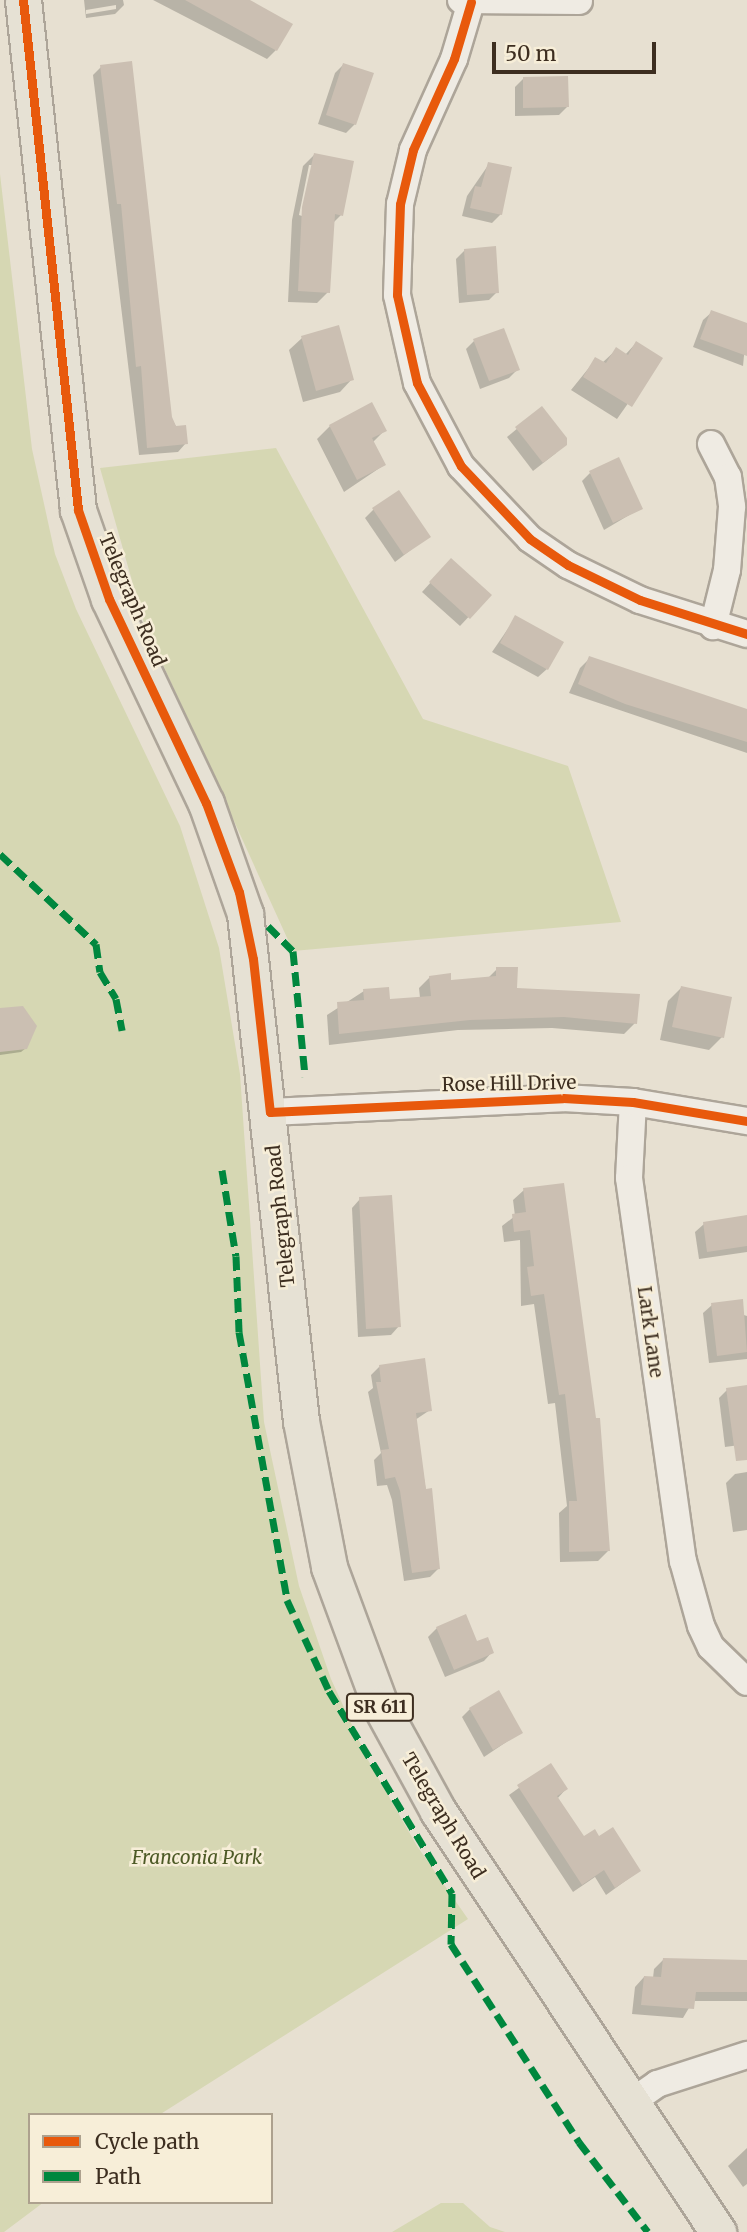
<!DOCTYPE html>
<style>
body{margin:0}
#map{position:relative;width:747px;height:2232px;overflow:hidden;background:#e7e0d1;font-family:Merriweather,serif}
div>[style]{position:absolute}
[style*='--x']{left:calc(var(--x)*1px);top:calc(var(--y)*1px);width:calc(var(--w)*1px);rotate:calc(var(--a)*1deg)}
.green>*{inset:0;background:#d6d7b3}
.shadow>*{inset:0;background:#0003}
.building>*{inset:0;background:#cbbfb2}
.roads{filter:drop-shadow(2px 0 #ada599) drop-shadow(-2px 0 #ada599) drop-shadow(0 2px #ada599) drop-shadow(0 -2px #ada599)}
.minor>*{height:26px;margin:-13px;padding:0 13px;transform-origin:13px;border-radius:13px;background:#efebe3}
.major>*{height:35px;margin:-17.5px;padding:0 17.5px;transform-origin:17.5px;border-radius:17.5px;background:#e6e1d4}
.quiet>*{height:7px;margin-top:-3.5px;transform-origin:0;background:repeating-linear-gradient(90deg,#00873e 0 14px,transparent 0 21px)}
.cycleway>*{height:9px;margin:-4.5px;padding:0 4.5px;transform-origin:4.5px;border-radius:4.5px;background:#e8590c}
span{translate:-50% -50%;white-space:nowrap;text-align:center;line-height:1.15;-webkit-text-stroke:5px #f7eed8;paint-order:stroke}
.shield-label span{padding:2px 5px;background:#f7eed8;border:2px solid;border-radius:5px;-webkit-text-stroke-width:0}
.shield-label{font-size:18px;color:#3d2e20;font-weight:700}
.street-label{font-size:19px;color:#3d2e20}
.park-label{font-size:19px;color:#4d5a26;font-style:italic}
.legend{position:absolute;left:28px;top:2113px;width:245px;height:91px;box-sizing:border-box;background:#f7eed8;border:2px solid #ada18e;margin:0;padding:9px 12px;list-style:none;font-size:21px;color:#3d2e20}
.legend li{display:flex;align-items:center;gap:14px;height:35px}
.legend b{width:35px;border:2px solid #ada18e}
.scale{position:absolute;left:492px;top:42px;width:164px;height:32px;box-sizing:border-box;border:4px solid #3d2e20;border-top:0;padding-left:9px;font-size:21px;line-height:24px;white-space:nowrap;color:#3d2e20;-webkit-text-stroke:5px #f7eed8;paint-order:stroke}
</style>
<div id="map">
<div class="green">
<div style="clip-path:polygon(0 174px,32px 449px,55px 554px,76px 609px,180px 826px,219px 948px,240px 1074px,264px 1422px,299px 1586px,331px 1679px,368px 1760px,417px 1846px,468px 1919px,159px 2115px,30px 2115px,30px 2202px,44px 2202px,4px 2232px,0 2232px)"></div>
<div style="clip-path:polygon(276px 448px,423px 719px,568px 766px,621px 922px,293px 951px,144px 623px,100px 468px)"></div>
<div style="clip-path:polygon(441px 2203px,463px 2203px,490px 2227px,505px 2232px,392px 2232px)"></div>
</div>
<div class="shadow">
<div style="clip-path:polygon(evenodd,84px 0,123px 0,124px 5px,115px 14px,86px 18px,84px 0,116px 5px,116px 9px,86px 14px,86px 10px,116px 5px)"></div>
<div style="clip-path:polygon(153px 0,241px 0,276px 50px,267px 59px)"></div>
<div style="clip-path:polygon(343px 65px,355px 124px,346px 133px,318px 124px,335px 73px)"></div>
<div style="clip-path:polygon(101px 67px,171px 418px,186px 443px,178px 452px,139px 455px,93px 75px)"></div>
<div style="clip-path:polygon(523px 79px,567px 107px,559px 115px,515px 116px,515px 87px)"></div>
<div style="clip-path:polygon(evenodd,314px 155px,341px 215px,333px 223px,328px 292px,317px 303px,288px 302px,292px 220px,303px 166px,314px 155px,309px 165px,313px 165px,302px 216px,299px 215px,309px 165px)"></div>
<div style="clip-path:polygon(489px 164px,501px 214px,492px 223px,462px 216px,467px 196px)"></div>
<div style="clip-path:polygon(465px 250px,497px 292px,489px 300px,459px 303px,456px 259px)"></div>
<div style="clip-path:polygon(712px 312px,747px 325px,743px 366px,693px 347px,703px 320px)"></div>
<div style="clip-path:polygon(302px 338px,352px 379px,340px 392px,303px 402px,289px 350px)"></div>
<div style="clip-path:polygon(474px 341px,518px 369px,509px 378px,480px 389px,466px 349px)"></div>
<div style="clip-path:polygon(636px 343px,660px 358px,617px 419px,571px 390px,596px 359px,602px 363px,616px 350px,625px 355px)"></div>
<div style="clip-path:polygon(542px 408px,556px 453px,533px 471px,507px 437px)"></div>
<div style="clip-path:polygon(330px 426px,385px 430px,373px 442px,384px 465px,344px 492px,317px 439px)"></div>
<div style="clip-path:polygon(590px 473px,641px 508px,604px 530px,582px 481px)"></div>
<div style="clip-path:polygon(374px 509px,429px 536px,395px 562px,365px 518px)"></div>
<div style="clip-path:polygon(443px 569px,489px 595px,460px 626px,422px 592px)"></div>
<div style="clip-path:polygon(516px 617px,547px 669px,538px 677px,492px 652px)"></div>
<div style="clip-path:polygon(590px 658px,666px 687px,747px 710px,747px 753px,569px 693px,580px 668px)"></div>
<div style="clip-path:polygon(497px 969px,516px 989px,635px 1023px,624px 1034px,552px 1028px,458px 1030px,329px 1045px,327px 1015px,364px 991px,389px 1001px,420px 998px,419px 988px,430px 977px,449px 982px,488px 978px)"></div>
<div style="clip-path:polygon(681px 988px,722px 1037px,709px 1050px,660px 1040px,668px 1001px)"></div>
<div style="clip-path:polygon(0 1010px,26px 1048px,21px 1052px,0 1055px)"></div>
<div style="clip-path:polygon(524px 1190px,608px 1551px,598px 1561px,560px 1562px,559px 1513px,567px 1506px,555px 1403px,548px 1404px,534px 1304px,521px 1306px,520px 1240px,504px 1242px,502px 1226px,515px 1216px,513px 1200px)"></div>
<div style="clip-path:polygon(360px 1199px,399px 1326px,391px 1335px,358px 1337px,352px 1208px)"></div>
<div style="clip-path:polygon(747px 1217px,747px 1252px,699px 1259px,695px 1232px,704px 1224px)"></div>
<div style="clip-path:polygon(712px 1305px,747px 1316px,747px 1359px,709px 1363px,703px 1313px)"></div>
<div style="clip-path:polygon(380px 1366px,430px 1410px,415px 1420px,438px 1569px,430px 1577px,404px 1581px,392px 1500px,387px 1485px,377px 1486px,374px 1460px,381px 1453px,368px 1392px,373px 1388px,371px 1375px)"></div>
<div style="clip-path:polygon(747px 1387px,747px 1444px,725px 1447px,719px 1398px,727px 1390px)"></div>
<div style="clip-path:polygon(747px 1472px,747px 1530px,733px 1532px,726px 1483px,735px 1474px)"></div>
<div style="clip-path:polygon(437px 1628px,477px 1643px,492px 1652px,484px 1661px,445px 1677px,428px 1637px)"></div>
<div style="clip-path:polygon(470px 1709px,521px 1732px,484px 1757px,462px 1717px)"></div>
<div style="clip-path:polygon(551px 1765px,566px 1789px,557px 1799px,584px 1838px,599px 1838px,639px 1871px,606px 1895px,595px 1877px,573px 1892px,509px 1795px)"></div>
<div style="clip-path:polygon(664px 1959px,747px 1963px,747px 2001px,693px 2001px,683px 2018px,632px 2014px,635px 1987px,644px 1977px,653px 1978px,654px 1969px)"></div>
<div style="clip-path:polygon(747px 2148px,747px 2184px,743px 2187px,728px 2166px)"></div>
</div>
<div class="building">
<div style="clip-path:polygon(185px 0,250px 0,293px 24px,277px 51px)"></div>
<div style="clip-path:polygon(132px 61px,172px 417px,176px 426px,186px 425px,188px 444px,147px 448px,141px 366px,136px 367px,121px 204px,117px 204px,100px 65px)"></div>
<div style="clip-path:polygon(343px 63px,374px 73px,356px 125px,326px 115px)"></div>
<div style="clip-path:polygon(568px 76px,569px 107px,523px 108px,523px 77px)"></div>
<div style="clip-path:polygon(314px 153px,354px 161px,343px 216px,335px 214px,330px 293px,298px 291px,302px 207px)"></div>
<div style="clip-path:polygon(488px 162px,512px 167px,502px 215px,470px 208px,475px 186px,481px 187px)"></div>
<div style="clip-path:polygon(496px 246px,499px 293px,467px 295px,464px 249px)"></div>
<div style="clip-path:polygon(711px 310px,747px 323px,747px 356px,700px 339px)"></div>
<div style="clip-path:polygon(339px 325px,354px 380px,316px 391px,301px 336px)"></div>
<div style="clip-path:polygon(504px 328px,520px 370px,489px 381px,473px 339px)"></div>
<div style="clip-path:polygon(636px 341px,663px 358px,632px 407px,583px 377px,595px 357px,606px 363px,616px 347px,628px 355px)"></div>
<div style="clip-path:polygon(372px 402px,387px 431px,372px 438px,386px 465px,357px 480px,329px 425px)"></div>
<div style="clip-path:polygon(542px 406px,567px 438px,567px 445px,543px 463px,515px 427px)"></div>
<div style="clip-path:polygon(619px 457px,643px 509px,613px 523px,589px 471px)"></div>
<div style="clip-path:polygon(399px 490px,431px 537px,404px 555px,372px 508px)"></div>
<div style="clip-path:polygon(451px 558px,492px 595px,470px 619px,429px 582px)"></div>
<div style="clip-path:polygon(515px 615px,564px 642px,548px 670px,500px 643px)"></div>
<div style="clip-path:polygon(589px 656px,747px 709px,747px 742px,625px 704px,578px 684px)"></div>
<div style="clip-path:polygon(496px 967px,518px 967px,517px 988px,640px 994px,637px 1024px,564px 1017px,470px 1020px,339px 1034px,337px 1002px,364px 1000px,363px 989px,389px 987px,390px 999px,431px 996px,429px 976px,451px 973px,451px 980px,496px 976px)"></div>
<div style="clip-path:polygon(681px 986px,732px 997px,724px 1038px,672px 1027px)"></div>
<div style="clip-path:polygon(23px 1006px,37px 1026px,27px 1049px,0 1052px,0 1008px)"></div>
<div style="clip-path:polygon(564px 1183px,596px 1418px,600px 1418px,610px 1551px,569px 1552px,569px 1501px,577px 1501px,565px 1394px,559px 1395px,544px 1294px,531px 1296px,527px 1267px,534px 1266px,530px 1230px,514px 1232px,512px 1214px,526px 1212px,523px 1188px)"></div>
<div style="clip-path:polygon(392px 1195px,401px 1327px,366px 1329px,359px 1197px)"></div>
<div style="clip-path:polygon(747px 1215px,747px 1246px,707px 1252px,703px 1222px)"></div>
<div style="clip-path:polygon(743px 1299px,747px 1352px,717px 1356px,711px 1303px)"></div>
<div style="clip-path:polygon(425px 1358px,432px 1411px,416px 1413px,426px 1489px,432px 1488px,440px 1569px,412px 1573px,400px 1491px,395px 1477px,385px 1479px,381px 1450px,389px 1449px,376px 1382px,381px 1382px,379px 1365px)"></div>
<div style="clip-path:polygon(747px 1385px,747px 1460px,736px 1461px,726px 1388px)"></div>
<div style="clip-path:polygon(466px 1614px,477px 1641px,488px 1637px,494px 1653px,454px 1670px,436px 1627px)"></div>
<div style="clip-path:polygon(499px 1690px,523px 1733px,493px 1750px,469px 1708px)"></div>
<div style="clip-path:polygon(551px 1763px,568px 1789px,557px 1796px,584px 1836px,595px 1829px,599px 1836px,613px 1827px,641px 1871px,615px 1888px,604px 1870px,582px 1885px,517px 1785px)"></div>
<div style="clip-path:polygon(663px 1958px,747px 1960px,747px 1992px,696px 1992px,694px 2009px,641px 2005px,644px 1976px,661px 1977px)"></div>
</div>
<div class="roads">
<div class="minor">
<div style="--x:461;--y:0;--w:118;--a:0.5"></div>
<div style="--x:471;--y:2;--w:59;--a:106.6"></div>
<div style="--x:454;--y:59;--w:100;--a:114.3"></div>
<div style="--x:413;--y:150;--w:56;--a:103.5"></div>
<div style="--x:400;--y:204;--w:91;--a:91.9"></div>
<div style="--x:397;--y:295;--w:90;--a:77.2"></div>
<div style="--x:417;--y:383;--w:94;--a:62.1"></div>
<div style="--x:461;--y:466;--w:100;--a:46.6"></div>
<div style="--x:530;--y:539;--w:46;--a:34.4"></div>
<div style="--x:568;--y:565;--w:80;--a:25.9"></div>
<div style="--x:640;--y:600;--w:112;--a:17.6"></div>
<div style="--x:711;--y:444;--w:37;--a:63"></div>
<div style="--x:728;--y:477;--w:30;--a:82"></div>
<div style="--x:732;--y:507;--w:63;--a:94.5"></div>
<div style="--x:727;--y:570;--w:58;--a:104"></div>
<div style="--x:633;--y:1102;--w:76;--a:93"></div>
<div style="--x:629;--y:1178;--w:387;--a:82"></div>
<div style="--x:683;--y:1561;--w:67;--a:74.5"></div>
<div style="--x:701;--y:1626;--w:23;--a:65"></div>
<div style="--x:711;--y:1647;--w:50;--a:44.2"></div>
<div style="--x:270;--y:1112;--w:293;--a:-2.7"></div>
<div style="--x:563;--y:1098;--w:70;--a:3.3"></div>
<div style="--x:633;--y:1102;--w:116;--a:9.5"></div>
<div style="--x:630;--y:2103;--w:33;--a:-35"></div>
<div style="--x:657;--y:2084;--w:95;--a:-17.9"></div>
</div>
<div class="major">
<div style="--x:23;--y:0;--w:513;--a:83.84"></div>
<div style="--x:78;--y:510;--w:94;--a:70.8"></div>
<div style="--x:109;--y:599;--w:226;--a:64.6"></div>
<div style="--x:206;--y:803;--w:118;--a:70.6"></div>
<div style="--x:245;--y:914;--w:510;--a:83.7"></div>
<div style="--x:301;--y:1421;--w:149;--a:79.1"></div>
<div style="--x:329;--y:1567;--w:147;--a:69.7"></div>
<div style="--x:380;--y:1705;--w:121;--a:61.3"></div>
<div style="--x:438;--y:1811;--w:506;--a:56.37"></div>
</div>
</div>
<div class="quiet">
<div style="--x:0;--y:854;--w:132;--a:43.2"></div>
<div style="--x:96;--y:944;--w:28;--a:82"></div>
<div style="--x:100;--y:972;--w:31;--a:59"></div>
<div style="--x:116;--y:999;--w:32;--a:79"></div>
<div style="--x:268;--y:926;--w:35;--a:45"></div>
<div style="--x:293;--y:951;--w:126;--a:84.5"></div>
<div style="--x:222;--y:1170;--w:87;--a:80.8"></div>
<div style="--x:236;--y:1256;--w:76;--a:87.7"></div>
<div style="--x:239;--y:1332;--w:272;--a:79.8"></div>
<div style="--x:287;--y:1600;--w:100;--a:65.2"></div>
<div style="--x:329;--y:1691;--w:237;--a:58.7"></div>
<div style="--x:452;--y:1893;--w:51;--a:91.1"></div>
<div style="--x:451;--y:1944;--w:236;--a:57.1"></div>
<div style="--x:579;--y:2142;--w:113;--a:52.5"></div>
</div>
<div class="cycleway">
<div style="--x:23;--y:0;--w:513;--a:83.84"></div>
<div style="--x:78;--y:510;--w:94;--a:70.8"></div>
<div style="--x:109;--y:599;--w:226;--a:64.6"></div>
<div style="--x:206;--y:803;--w:95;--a:69.7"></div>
<div style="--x:239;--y:892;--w:68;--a:78.2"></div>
<div style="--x:253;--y:959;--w:154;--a:83.7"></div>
<div style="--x:270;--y:1112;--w:293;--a:-2.7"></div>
<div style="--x:563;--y:1098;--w:70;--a:3.3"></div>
<div style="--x:633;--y:1102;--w:116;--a:9.5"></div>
<div style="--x:471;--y:2;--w:59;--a:106.6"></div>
<div style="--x:454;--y:59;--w:100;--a:114.3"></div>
<div style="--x:413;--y:150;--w:56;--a:103.5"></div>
<div style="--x:400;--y:204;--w:91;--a:91.9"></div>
<div style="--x:397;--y:295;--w:90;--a:77.2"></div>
<div style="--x:417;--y:383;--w:94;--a:62.1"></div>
<div style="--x:461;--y:466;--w:100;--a:46.6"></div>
<div style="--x:530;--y:539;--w:46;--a:34.4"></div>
<div style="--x:568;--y:565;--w:80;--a:25.9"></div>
<div style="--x:640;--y:600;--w:112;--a:17.6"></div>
</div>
<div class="shield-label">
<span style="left:380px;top:1707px">SR 611</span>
</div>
<div class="street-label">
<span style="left:132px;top:600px;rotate:67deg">Telegraph Road</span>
<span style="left:509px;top:1084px;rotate:-1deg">Rose Hill Drive</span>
<span style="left:281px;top:1216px;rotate:-96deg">Telegraph Road</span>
<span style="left:650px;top:1332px;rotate:82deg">Lark Lane</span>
<span style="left:443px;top:1816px;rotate:59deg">Telegraph Road</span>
</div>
<div class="park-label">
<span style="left:197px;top:1858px">Franconia Park</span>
</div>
<ul class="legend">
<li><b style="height:9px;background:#e8590c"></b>Cycle path</li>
<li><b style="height:9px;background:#00873e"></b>Path</li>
</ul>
<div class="scale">50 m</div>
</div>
